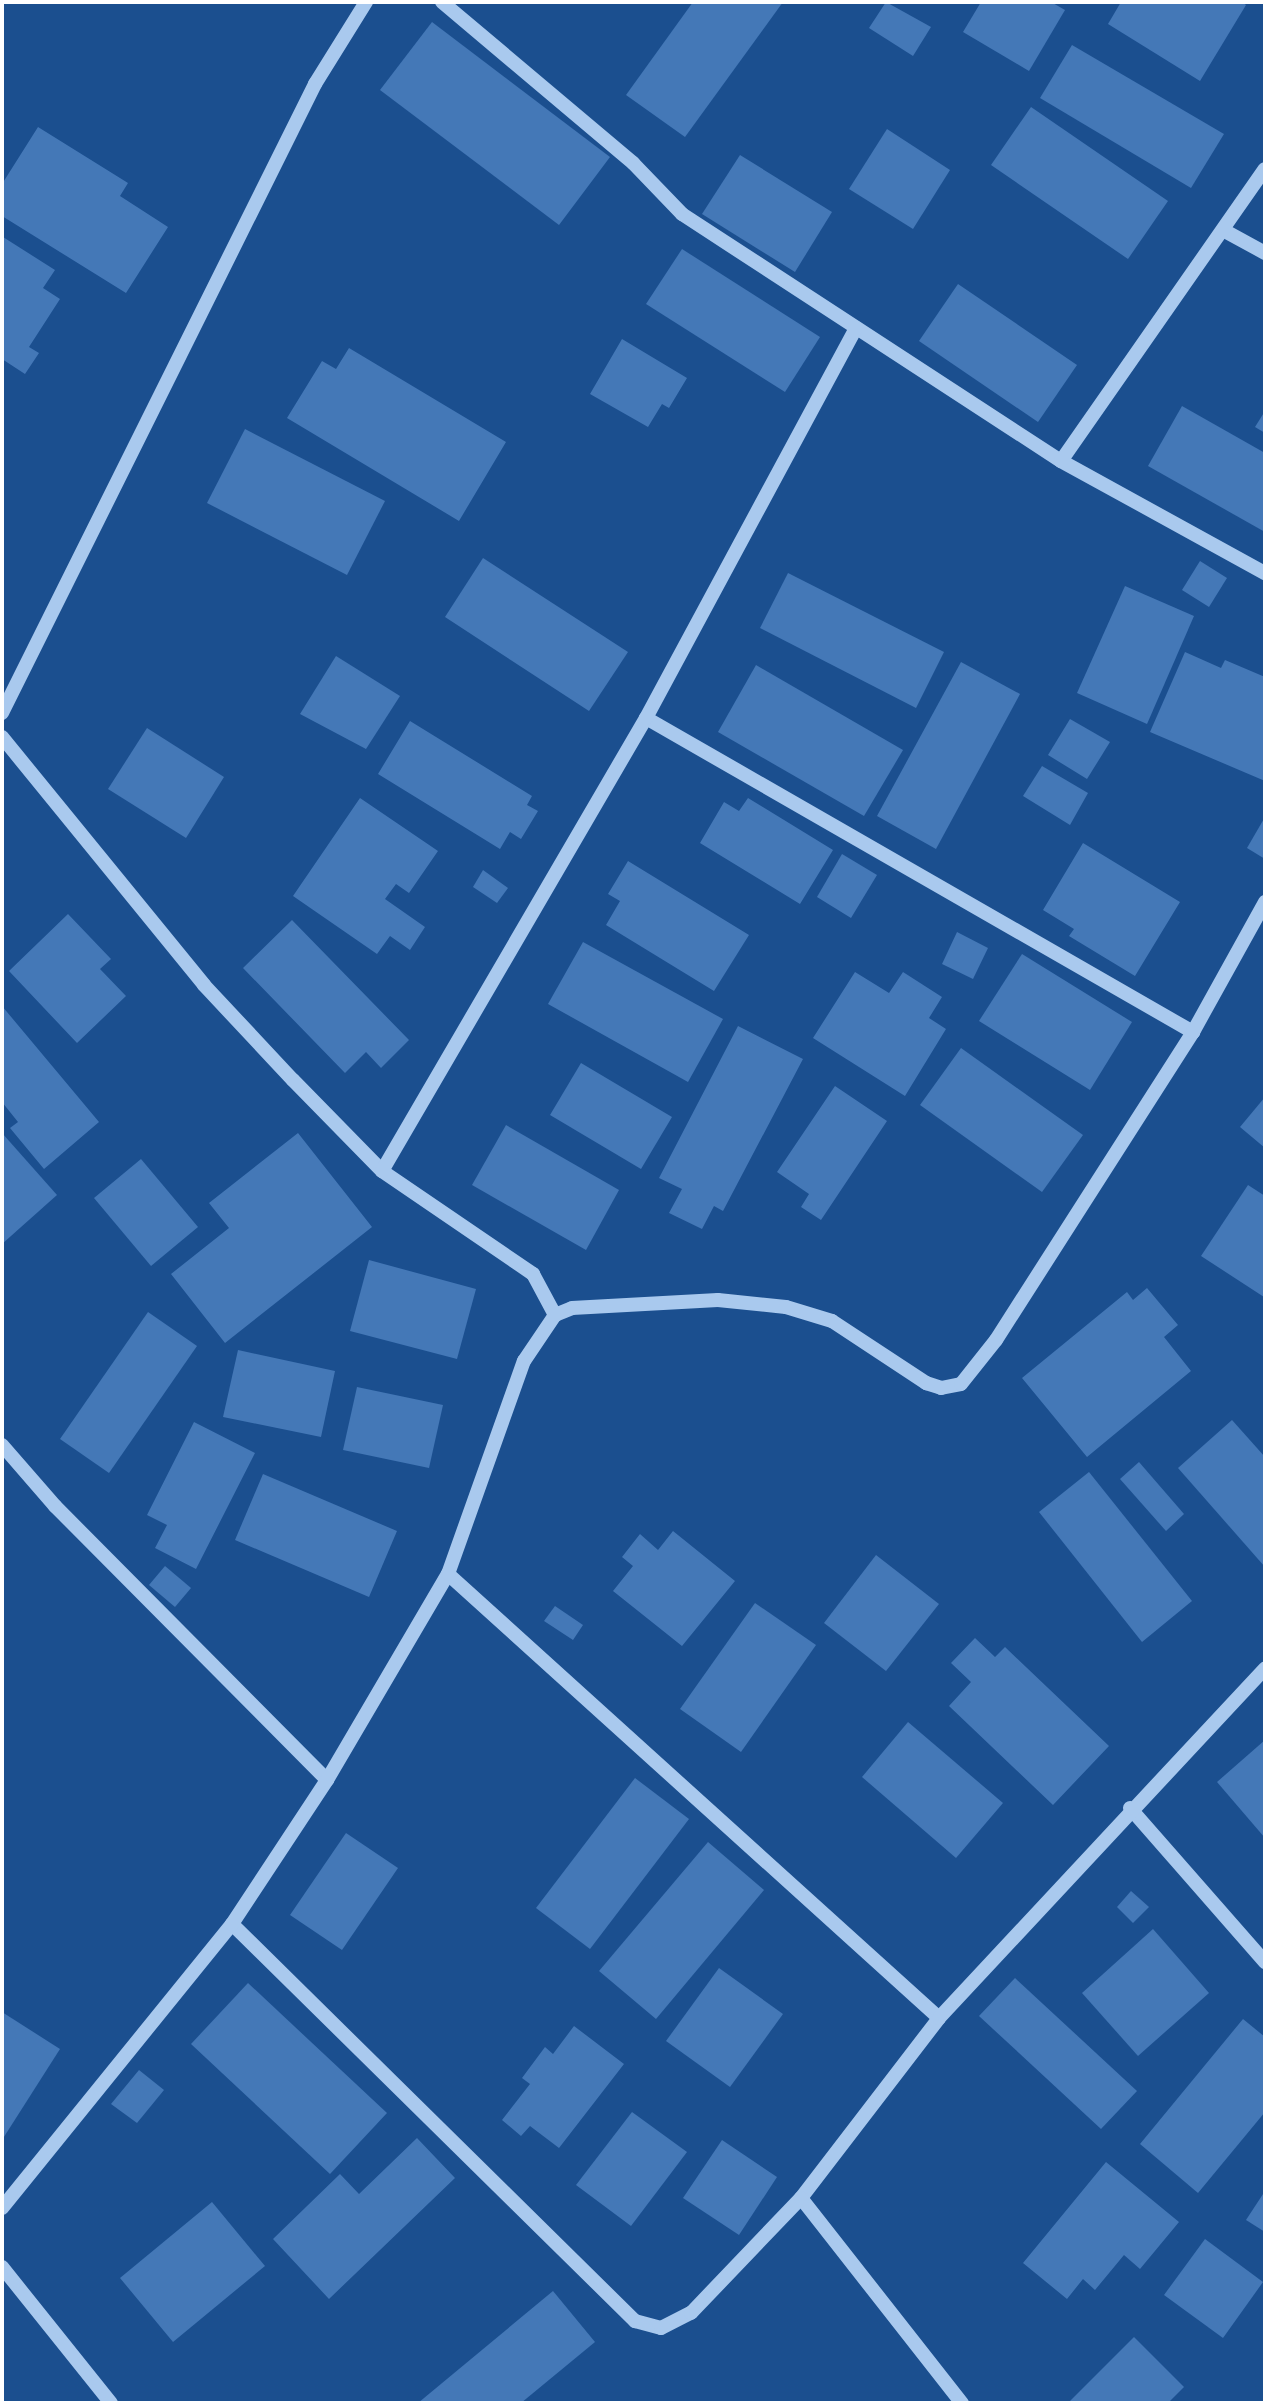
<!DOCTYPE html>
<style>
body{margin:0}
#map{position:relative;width:1267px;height:2405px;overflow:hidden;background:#1b4f8f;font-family:Karla,sans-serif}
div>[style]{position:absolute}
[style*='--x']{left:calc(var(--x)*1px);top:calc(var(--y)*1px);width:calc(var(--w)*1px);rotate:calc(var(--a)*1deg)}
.building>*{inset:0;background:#4478b7}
.minor>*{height:14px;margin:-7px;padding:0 7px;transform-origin:7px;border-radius:7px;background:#a9c9ee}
span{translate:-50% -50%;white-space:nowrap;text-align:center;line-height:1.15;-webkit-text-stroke:6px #1b4f8f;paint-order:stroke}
.frame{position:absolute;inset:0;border:4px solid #fff;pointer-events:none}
</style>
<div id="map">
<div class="building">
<div style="clip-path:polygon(693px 2px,783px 2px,685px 137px,626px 95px)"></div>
<div style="clip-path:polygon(886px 2px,931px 27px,913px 56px,869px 28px)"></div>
<div style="clip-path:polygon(981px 2px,1051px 2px,1065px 10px,1029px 71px,963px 32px)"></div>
<div style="clip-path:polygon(1121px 2px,1242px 2px,1246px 5px,1200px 81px,1108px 24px)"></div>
<div style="clip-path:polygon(432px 22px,610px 157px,559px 225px,380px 90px)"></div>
<div style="clip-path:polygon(1072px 45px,1224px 134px,1191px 188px,1040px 98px)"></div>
<div style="clip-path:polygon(1031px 107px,1168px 201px,1128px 259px,991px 165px)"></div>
<div style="clip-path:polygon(38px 127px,128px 183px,120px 196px,168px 227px,126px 293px,2px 216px,2px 184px)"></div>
<div style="clip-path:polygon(887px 129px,950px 170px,913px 229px,849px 189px)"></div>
<div style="clip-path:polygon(740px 155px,832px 212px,795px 272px,702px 214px)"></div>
<div style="clip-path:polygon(3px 237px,55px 270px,43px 288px,60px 299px,29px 347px,39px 353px,25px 374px,2px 359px)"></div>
<div style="clip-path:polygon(682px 249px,820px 337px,785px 392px,646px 304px)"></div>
<div style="clip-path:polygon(958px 284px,1077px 365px,1038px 422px,919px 341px)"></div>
<div style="clip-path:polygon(622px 339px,687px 378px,669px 408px,662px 404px,648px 427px,590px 394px)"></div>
<div style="clip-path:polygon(349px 348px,506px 442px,459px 521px,287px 418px,322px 361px,336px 369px)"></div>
<div style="clip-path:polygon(1182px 406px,1265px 453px,1265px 532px,1148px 466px)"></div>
<div style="clip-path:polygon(1265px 411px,1265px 433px,1255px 427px)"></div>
<div style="clip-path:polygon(245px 429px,385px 501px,347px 575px,207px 503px)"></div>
<div style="clip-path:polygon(483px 558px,628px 652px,589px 711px,445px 617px)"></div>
<div style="clip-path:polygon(1200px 561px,1227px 578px,1209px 607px,1182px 590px)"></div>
<div style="clip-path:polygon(788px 573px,944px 652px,916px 708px,760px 628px)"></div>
<div style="clip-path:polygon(1125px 586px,1194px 616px,1147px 724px,1077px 693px)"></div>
<div style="clip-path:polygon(1185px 652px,1221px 668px,1225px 660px,1265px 677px,1265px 781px,1150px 732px)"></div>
<div style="clip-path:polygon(336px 656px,400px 696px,366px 749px,300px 714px)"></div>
<div style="clip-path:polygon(961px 662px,1020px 694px,936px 849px,877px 816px)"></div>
<div style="clip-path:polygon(756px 665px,903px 750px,864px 816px,718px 732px)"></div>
<div style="clip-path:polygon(1070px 719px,1110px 742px,1087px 779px,1048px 755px)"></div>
<div style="clip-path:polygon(410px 721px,532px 796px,527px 805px,538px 811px,521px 839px,510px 832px,500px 849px,378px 774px)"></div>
<div style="clip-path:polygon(147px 728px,224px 777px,186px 838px,108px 789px)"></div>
<div style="clip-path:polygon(1042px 766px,1088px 793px,1070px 825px,1023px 796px)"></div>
<div style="clip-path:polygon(360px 798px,438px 851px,409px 893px,396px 884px,385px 899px,425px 927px,410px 950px,390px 936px,377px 954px,293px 896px)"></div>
<div style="clip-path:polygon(748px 798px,833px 850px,800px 904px,700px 843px,724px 802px,739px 811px)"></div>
<div style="clip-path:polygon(1265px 817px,1265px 859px,1247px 848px)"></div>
<div style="clip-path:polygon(1083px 843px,1180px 902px,1135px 976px,1069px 936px,1074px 929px,1043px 910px)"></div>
<div style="clip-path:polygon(842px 854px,877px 875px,851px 918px,817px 897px)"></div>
<div style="clip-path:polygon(628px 861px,749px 935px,714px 991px,606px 925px,620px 901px,608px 894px)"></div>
<div style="clip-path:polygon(483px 870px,508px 888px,497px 903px,473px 887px)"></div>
<div style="clip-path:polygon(68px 914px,111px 959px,100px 969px,126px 996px,77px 1043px,9px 971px)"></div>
<div style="clip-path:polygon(292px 920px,409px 1040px,381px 1068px,366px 1052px,345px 1073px,243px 968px)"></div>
<div style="clip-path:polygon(957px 932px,988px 948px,973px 979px,942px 964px)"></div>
<div style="clip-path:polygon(583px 942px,723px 1019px,688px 1082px,548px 1004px)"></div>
<div style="clip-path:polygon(1022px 954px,1132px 1022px,1090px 1090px,979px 1021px)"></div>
<div style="clip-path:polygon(855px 972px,889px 993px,903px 972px,942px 997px,929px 1018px,946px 1029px,905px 1096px,813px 1038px)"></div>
<div style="clip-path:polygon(2px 1006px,99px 1122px,44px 1169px,10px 1128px,18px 1122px,2px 1102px)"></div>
<div style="clip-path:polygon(738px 1026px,803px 1059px,723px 1211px,714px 1206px,702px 1229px,669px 1213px,682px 1189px,659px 1178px)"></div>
<div style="clip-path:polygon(961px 1048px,1083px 1135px,1042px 1192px,920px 1105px)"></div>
<div style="clip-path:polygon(581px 1063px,672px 1117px,641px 1169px,550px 1115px)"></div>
<div style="clip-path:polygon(835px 1086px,887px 1121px,821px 1220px,801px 1207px,809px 1194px,777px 1172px)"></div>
<div style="clip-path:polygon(1265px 1097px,1265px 1148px,1240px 1127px)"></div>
<div style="clip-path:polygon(506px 1125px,619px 1190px,586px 1250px,472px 1185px)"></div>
<div style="clip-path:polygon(2px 1133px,57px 1195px,2px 1244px)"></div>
<div style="clip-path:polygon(298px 1133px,372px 1227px,225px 1343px,171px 1274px,229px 1228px,209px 1203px)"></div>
<div style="clip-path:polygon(141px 1159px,198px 1227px,151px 1266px,94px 1198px)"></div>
<div style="clip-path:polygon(1248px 1185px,1265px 1196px,1264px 1297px,1201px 1256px)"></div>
<div style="clip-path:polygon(369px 1260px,476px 1289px,457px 1359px,350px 1331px)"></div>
<div style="clip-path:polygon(1147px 1288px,1178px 1325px,1164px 1337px,1191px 1371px,1087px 1457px,1022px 1378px,1127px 1292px,1133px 1300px)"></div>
<div style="clip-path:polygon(148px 1312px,197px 1346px,109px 1473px,60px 1439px)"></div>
<div style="clip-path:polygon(238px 1350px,335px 1371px,321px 1437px,223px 1417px)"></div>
<div style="clip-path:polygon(357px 1387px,443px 1405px,429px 1468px,343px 1450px)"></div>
<div style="clip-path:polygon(1232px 1420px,1265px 1457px,1265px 1567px,1178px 1468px)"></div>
<div style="clip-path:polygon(194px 1422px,255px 1453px,196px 1569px,155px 1548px,167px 1525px,147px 1515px)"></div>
<div style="clip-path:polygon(1139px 1462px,1184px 1514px,1166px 1531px,1120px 1479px)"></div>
<div style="clip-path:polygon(1089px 1472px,1192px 1601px,1142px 1642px,1039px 1512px)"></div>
<div style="clip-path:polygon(263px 1474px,397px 1531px,369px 1597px,235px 1540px)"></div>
<div style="clip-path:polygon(673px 1531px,735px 1581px,682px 1646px,613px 1591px,633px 1566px,622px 1557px,640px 1534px,658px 1550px)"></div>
<div style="clip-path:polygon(876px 1555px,939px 1604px,886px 1671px,824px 1623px)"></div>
<div style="clip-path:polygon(165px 1566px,191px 1588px,175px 1607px,149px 1585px)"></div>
<div style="clip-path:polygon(755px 1603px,816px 1645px,741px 1752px,680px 1709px)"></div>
<div style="clip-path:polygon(555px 1606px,583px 1625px,573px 1640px,544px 1621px)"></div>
<div style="clip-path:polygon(975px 1638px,995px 1657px,1005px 1647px,1109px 1746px,1053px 1805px,949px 1706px,971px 1682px,951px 1663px)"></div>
<div style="clip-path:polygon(908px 1722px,1003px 1803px,956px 1858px,862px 1777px)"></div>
<div style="clip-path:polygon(1265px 1740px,1265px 1838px,1217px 1782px)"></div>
<div style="clip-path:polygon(635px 1778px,689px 1819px,590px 1949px,536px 1908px)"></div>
<div style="clip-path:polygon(346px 1833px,398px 1868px,342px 1950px,290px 1915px)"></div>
<div style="clip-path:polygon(708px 1842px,764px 1890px,656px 2019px,599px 1971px)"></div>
<div style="clip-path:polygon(1131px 1891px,1149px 1907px,1133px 1923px,1117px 1907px)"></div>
<div style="clip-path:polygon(1153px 1929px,1209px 1993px,1138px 2056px,1082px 1993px)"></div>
<div style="clip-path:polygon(719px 1968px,783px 2014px,730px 2087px,666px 2041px)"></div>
<div style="clip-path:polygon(1015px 1978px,1137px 2091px,1101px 2129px,979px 2016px)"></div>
<div style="clip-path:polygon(248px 1983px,387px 2113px,330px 2174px,191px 2044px)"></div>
<div style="clip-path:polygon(2px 2012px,60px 2049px,2px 2140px)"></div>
<div style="clip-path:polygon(1243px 2019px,1265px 2037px,1265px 2112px,1198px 2193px,1140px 2144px)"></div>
<div style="clip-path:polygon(574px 2026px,624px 2064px,559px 2148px,530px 2126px,521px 2136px,502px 2120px,530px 2084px,522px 2078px,545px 2047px,553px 2054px)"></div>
<div style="clip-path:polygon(139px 2070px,164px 2090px,137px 2123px,111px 2104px)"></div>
<div style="clip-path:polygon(632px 2112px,687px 2152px,631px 2226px,576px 2185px)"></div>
<div style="clip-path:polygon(417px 2138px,455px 2178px,329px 2299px,273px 2239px,340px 2174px,359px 2194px)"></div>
<div style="clip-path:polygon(722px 2140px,777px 2177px,739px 2235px,683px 2198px)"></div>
<div style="clip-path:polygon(1106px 2162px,1179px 2222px,1140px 2269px,1124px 2255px,1095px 2290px,1083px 2279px,1067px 2299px,1023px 2263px)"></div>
<div style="clip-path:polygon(1265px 2191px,1265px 2232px,1246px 2220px)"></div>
<div style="clip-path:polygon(212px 2202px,265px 2266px,173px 2342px,120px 2278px)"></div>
<div style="clip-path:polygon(1205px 2239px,1263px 2282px,1223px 2338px,1164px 2295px)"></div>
<div style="clip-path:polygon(553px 2291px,595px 2342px,521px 2403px,418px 2403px)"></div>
<div style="clip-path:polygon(1134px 2337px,1184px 2387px,1168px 2403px,1068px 2403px)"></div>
</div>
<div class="minor">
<div style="--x:442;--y:2;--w:250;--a:40.1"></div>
<div style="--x:633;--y:163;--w:71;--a:46.1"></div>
<div style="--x:682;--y:214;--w:452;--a:33.1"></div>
<div style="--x:1061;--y:461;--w:233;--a:28.8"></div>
<div style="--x:1223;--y:230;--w:48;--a:28.7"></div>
<div style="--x:1061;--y:461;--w:356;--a:-55.1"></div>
<div style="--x:2;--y:713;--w:703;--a:-63.54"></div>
<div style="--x:315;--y:84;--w:97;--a:-58.1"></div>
<div style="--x:646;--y:718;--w:631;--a:29.86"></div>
<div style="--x:2;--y:737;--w:320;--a:50.8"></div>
<div style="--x:204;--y:985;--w:130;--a:46.9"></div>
<div style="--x:293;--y:1080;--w:127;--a:45.6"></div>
<div style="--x:382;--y:1171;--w:183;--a:34.3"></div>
<div style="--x:533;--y:1274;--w:47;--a:61.8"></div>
<div style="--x:382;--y:1171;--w:524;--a:-59.77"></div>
<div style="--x:646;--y:718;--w:443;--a:-61.7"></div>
<div style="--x:2;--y:1445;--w:81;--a:49"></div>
<div style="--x:55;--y:1506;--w:386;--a:45.2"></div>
<div style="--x:448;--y:1574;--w:662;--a:42.12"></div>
<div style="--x:1130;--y:1808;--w:205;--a:48.8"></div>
<div style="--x:232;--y:1924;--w:566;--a:44.57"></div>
<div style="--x:635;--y:2321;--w:27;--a:15"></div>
<div style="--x:661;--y:2328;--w:34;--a:-27"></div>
<div style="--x:691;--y:2313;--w:159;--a:-46.3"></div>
<div style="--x:801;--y:2198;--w:227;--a:-52.5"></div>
<div style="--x:939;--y:2018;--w:478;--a:-47"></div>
<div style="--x:801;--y:2198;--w:261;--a:51.9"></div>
<div style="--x:2;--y:2208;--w:365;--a:-51"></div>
<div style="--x:232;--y:1924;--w:173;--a:-56.6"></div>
<div style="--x:327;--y:1780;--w:239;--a:-59.6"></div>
<div style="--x:448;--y:1574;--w:226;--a:-70.4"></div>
<div style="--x:524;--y:1361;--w:55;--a:-56"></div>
<div style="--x:555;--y:1315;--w:18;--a:-22"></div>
<div style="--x:572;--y:1308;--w:146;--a:-3.1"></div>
<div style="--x:718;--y:1300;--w:68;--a:5.9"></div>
<div style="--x:786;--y:1307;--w:48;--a:16.9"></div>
<div style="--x:832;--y:1321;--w:113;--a:33.4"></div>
<div style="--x:926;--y:1383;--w:16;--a:18"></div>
<div style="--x:941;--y:1388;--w:20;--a:-11"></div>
<div style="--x:961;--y:1384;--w:56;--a:-51.5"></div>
<div style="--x:996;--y:1340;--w:366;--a:-57.4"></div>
<div style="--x:1193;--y:1032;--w:149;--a:-61"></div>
<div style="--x:2;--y:2267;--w:174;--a:51.3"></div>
</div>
<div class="frame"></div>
</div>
